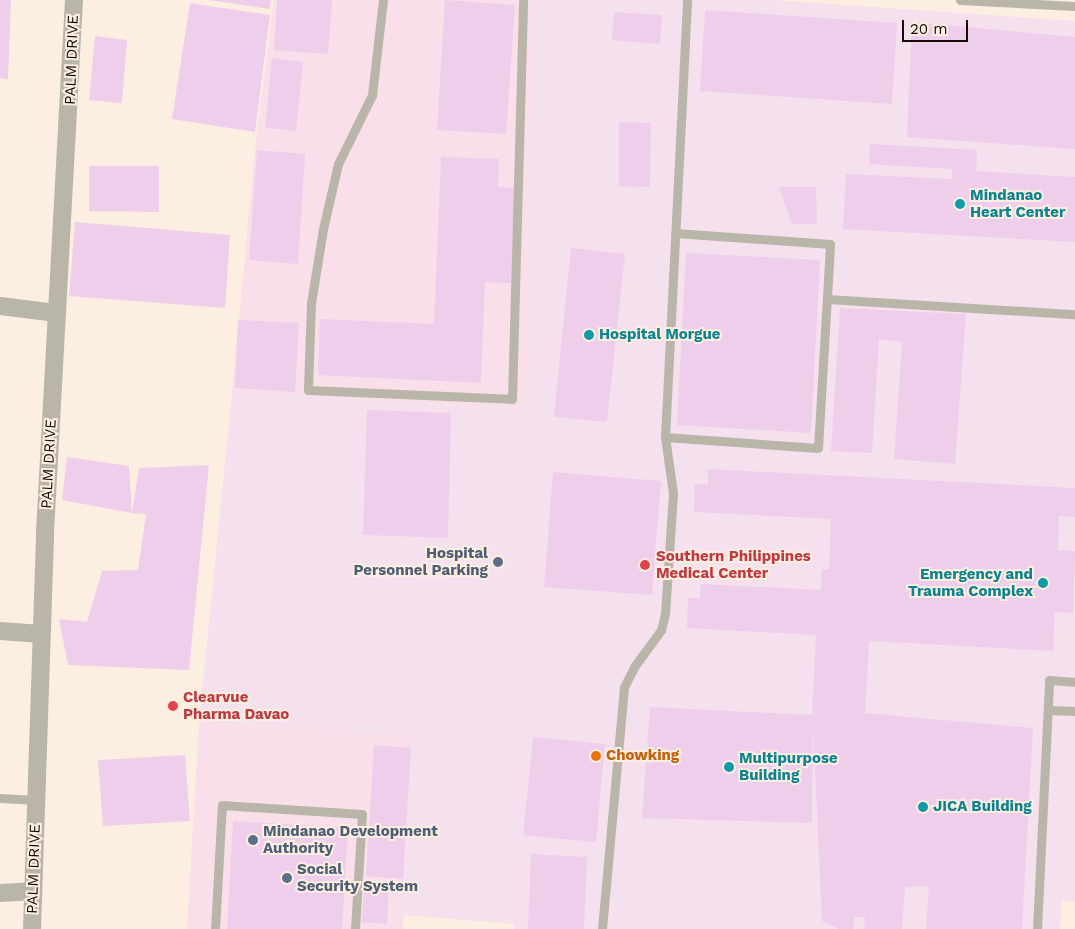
<!DOCTYPE html>
<style>
body{margin:0}
#map{position:relative;width:1075px;height:929px;overflow:hidden;background:#fceee1;font-family:"Work Sans",sans-serif}
div>[style]{position:absolute}
[style*='--x']{left:calc(var(--x)*1px);top:calc(var(--y)*1px);width:calc(var(--w)*1px);rotate:calc(var(--a)*1deg)}
.commercial>*{inset:0;background:#f8dfea}
.medical>*{inset:0;background:#f5e0ee}
.building>*{inset:0;background:#efceec}
.lane>*{height:9px;margin:-4.5px;padding:0 4.5px;transform-origin:4.5px;border-radius:4.5px;background:#b9b6a9}
.street>*{height:18px;margin:-9px;padding:0 9px;transform-origin:9px;border-radius:9px;background:#b9b6a9}
.dots>*{width:14px;height:14px;translate:-50% -50%;box-sizing:border-box;border:2px solid #fceee1;border-radius:50%}
span{translate:-50% -50%;white-space:nowrap;text-align:center;line-height:1.15;-webkit-text-stroke:4px #fceee1;paint-order:stroke}
.street-label{font-size:15px;color:#140c06}
.culture-label{font-size:15px;color:#0d838f;font-weight:700}
.left{translate:0 -50%;text-align:left}
.right{translate:-100% -50%;text-align:right}
.service-label{font-size:15px;color:#4e5e75;font-weight:700}
.health-label{font-size:15px;color:#be3a42;font-weight:700}
.food-label{font-size:15px;color:#c56008;font-weight:700}
.scale{position:absolute;left:902px;top:20px;width:66px;height:22px;box-sizing:border-box;border:2px solid #140c06;border-top:0;padding-left:6px;font-size:15px;line-height:18px;white-space:nowrap;color:#140c06;-webkit-text-stroke:4px #fceee1;paint-order:stroke}
</style>
<div id="map">
<div class="commercial">
<div style="clip-path:polygon(274px 0,536px 0,526px 409px,232px 392px,256px 139px)"></div>
<div style="clip-path:polygon(199px 722px,413px 735px,403px 929px,187px 929px)"></div>
</div>
<div class="medical">
<div style="clip-path:polygon(536px 0,773px 0,1075px 21px,1075px 902px,1062px 901px,1060px 929px,514px 929px,514px 924px,404px 915px,412px 735px,199px 722px,232px 392px,526px 409px)"></div>
</div>
<div class="building">
<div style="clip-path:polygon(0 0,11px 0,8px 79px,0 78px)"></div>
<div style="clip-path:polygon(208px 0,271px 0,270px 9px)"></div>
<div style="clip-path:polygon(277px 0,332px 0,328px 54px,274px 50px)"></div>
<div style="clip-path:polygon(445px 0,515px 5px,506px 134px,437px 130px)"></div>
<div style="clip-path:polygon(190px 3px,270px 15px,255px 132px,172px 119px)"></div>
<div style="clip-path:polygon(705px 10px,897px 23px,892px 104px,700px 91px)"></div>
<div style="clip-path:polygon(614px 12px,662px 15px,660px 44px,612px 40px)"></div>
<div style="clip-path:polygon(912px 22px,1075px 37px,1075px 149px,907px 137px)"></div>
<div style="clip-path:polygon(95px 36px,127px 40px,122px 103px,89px 100px)"></div>
<div style="clip-path:polygon(272px 58px,303px 62px,296px 131px,265px 128px)"></div>
<div style="clip-path:polygon(619px 122px,651px 123px,650px 187px,619px 186px)"></div>
<div style="clip-path:polygon(870px 144px,977px 150px,976px 171px,1075px 177px,1075px 242px,843px 229px,846px 174px,952px 179px,952px 169px,869px 164px)"></div>
<div style="clip-path:polygon(257px 150px,305px 154px,298px 264px,249px 260px)"></div>
<div style="clip-path:polygon(441px 157px,499px 159px,498px 187px,515px 188px,511px 283px,485px 282px,481px 383px,318px 375px,320px 319px,434px 324px)"></div>
<div style="clip-path:polygon(89px 166px,159px 166px,159px 212px,89px 211px)"></div>
<div style="clip-path:polygon(779px 187px,816px 187px,817px 224px,792px 224px)"></div>
<div style="clip-path:polygon(75px 222px,230px 235px,225px 308px,69px 296px)"></div>
<div style="clip-path:polygon(571px 248px,625px 254px,607px 422px,554px 417px)"></div>
<div style="clip-path:polygon(686px 253px,820px 260px,811px 433px,677px 425px)"></div>
<div style="clip-path:polygon(840px 308px,966px 314px,955px 464px,894px 459px,902px 342px,879px 339px,872px 453px,831px 451px)"></div>
<div style="clip-path:polygon(238px 320px,299px 323px,295px 392px,235px 388px)"></div>
<div style="clip-path:polygon(367px 410px,451px 413px,448px 538px,363px 535px)"></div>
<div style="clip-path:polygon(67px 457px,129px 466px,132px 513px,139px 468px,209px 465px,189px 670px,68px 665px,59px 619px,87px 622px,102px 571px,138px 570px,146px 514px,132px 513px,62px 500px)"></div>
<div style="clip-path:polygon(708px 469px,1075px 488px,1075px 517px,1059px 516px,1058px 550px,1075px 551px,1073px 613px,1055px 612px,1053px 651px,869px 641px,865px 713px,1033px 728px,1022px 929px,926px 929px,929px 886px,905px 887px,902px 929px,864px 929px,865px 917px,854px 917px,853px 929px,839px 929px,822px 921px,813px 725px,812px 823px,642px 818px,650px 707px,812px 715px,816px 635px,687px 628px,688px 598px,700px 598px,701px 584px,821px 590px,822px 569px,829px 570px,831px 519px,694px 512px,695px 484px,708px 485px)"></div>
<div style="clip-path:polygon(553px 472px,661px 481px,652px 595px,544px 587px)"></div>
<div style="clip-path:polygon(533px 737px,605px 744px,596px 842px,523px 835px)"></div>
<div style="clip-path:polygon(374px 745px,411px 748px,403px 879px,366px 876px)"></div>
<div style="clip-path:polygon(185px 755px,190px 821px,103px 826px,98px 760px)"></div>
<div style="clip-path:polygon(233px 821px,348px 828px,342px 929px,227px 929px)"></div>
<div style="clip-path:polygon(531px 854px,587px 857px,584px 929px,528px 929px)"></div>
<div style="clip-path:polygon(364px 886px,389px 887px,387px 924px,362px 922px)"></div>
</div>
<div class="lane">
<div style="--x:383;--y:0;--w:96;--a:96.6"></div>
<div style="--x:372;--y:95;--w:77;--a:116.2"></div>
<div style="--x:338;--y:164;--w:67;--a:103"></div>
<div style="--x:323;--y:229;--w:75;--a:99.2"></div>
<div style="--x:311;--y:303;--w:87;--a:92"></div>
<div style="--x:308;--y:390;--w:204;--a:2.5"></div>
<div style="--x:512;--y:399;--w:399;--a:-88.4"></div>
<div style="--x:960;--y:0;--w:115;--a:3"></div>
<div style="--x:827;--y:299;--w:248;--a:3.5"></div>
<div style="--x:665;--y:437;--w:153;--a:4.1"></div>
<div style="--x:818;--y:448;--w:204;--a:-86.6"></div>
<div style="--x:830;--y:244;--w:155;--a:-175.9"></div>
<div style="--x:1048;--y:710;--w:27;--a:2"></div>
<div style="--x:0;--y:798;--w:36;--a:3"></div>
<div style="--x:215;--y:929;--w:124;--a:-86.8"></div>
<div style="--x:222;--y:805;--w:140;--a:3.7"></div>
<div style="--x:362;--y:814;--w:115;--a:93.5"></div>
<div style="--x:602;--y:929;--w:243;--a:-84.8"></div>
<div style="--x:624;--y:687;--w:22;--a:-63"></div>
<div style="--x:634;--y:667;--w:46;--a:-53.9"></div>
<div style="--x:661;--y:630;--w:16;--a:-76"></div>
<div style="--x:665;--y:614;--w:121;--a:-86.2"></div>
<div style="--x:673;--y:493;--w:57;--a:-98.1"></div>
<div style="--x:665;--y:437;--w:438;--a:-87.1"></div>
<div style="--x:1037;--y:929;--w:249;--a:-87.2"></div>
<div style="--x:1049;--y:680;--w:26;--a:4"></div>
</div>
<div class="street">
<div style="--x:0;--y:306;--w:57;--a:7"></div>
<div style="--x:0;--y:631;--w:41;--a:4.2"></div>
<div style="--x:0;--y:893;--w:33;--a:-3"></div>
<div style="--x:32;--y:929;--w:397;--a:-88.1"></div>
<div style="--x:45;--y:532;--w:533;--a:-86.88"></div>
</div>
<div class="dots">
<div style="left:960px;top:204px;background:#0f9aa8"></div>
<div style="left:589px;top:335px;background:#0f9aa8"></div>
<div style="left:498px;top:562px;background:#5c6f8a"></div>
<div style="left:645px;top:565px;background:#e0444e"></div>
<div style="left:1043px;top:583px;background:#0f9aa8"></div>
<div style="left:173px;top:706px;background:#e0444e"></div>
<div style="left:596px;top:756px;background:#e8710a"></div>
<div style="left:729px;top:767px;background:#0f9aa8"></div>
<div style="left:923px;top:807px;background:#0f9aa8"></div>
<div style="left:253px;top:840px;background:#5c6f8a"></div>
<div style="left:287px;top:878px;background:#5c6f8a"></div>
</div>
<div class="street-label">
<span style="left:72px;top:60px;rotate:-88deg">PALM DRIVE</span>
<span style="left:49px;top:464px;rotate:-87deg">PALM DRIVE</span>
<span style="left:34px;top:869px;rotate:-88deg">PALM DRIVE</span>
</div>
<div class="culture-label">
<span class="left" style="left:970px;top:204px">Mindanao<br>Heart Center</span>
<span class="left" style="left:599px;top:335px">Hospital Morgue</span>
<span class="right" style="left:1033px;top:583px">Emergency and<br>Trauma Complex</span>
<span class="left" style="left:739px;top:767px">Multipurpose<br>Building</span>
<span class="left" style="left:933px;top:807px">JICA Building</span>
</div>
<div class="service-label">
<span class="right" style="left:488px;top:562px">Hospital<br>Personnel Parking</span>
<span class="left" style="left:263px;top:840px">Mindanao Development<br>Authority</span>
<span class="left" style="left:297px;top:878px">Social<br>Security System</span>
</div>
<div class="health-label">
<span class="left" style="left:656px;top:565px">Southern Philippines<br>Medical Center</span>
<span class="left" style="left:183px;top:706px">Clearvue<br>Pharma Davao</span>
</div>
<div class="food-label">
<span class="left" style="left:606px;top:756px">Chowking</span>
</div>
<div class="scale">20 m</div>
</div>
